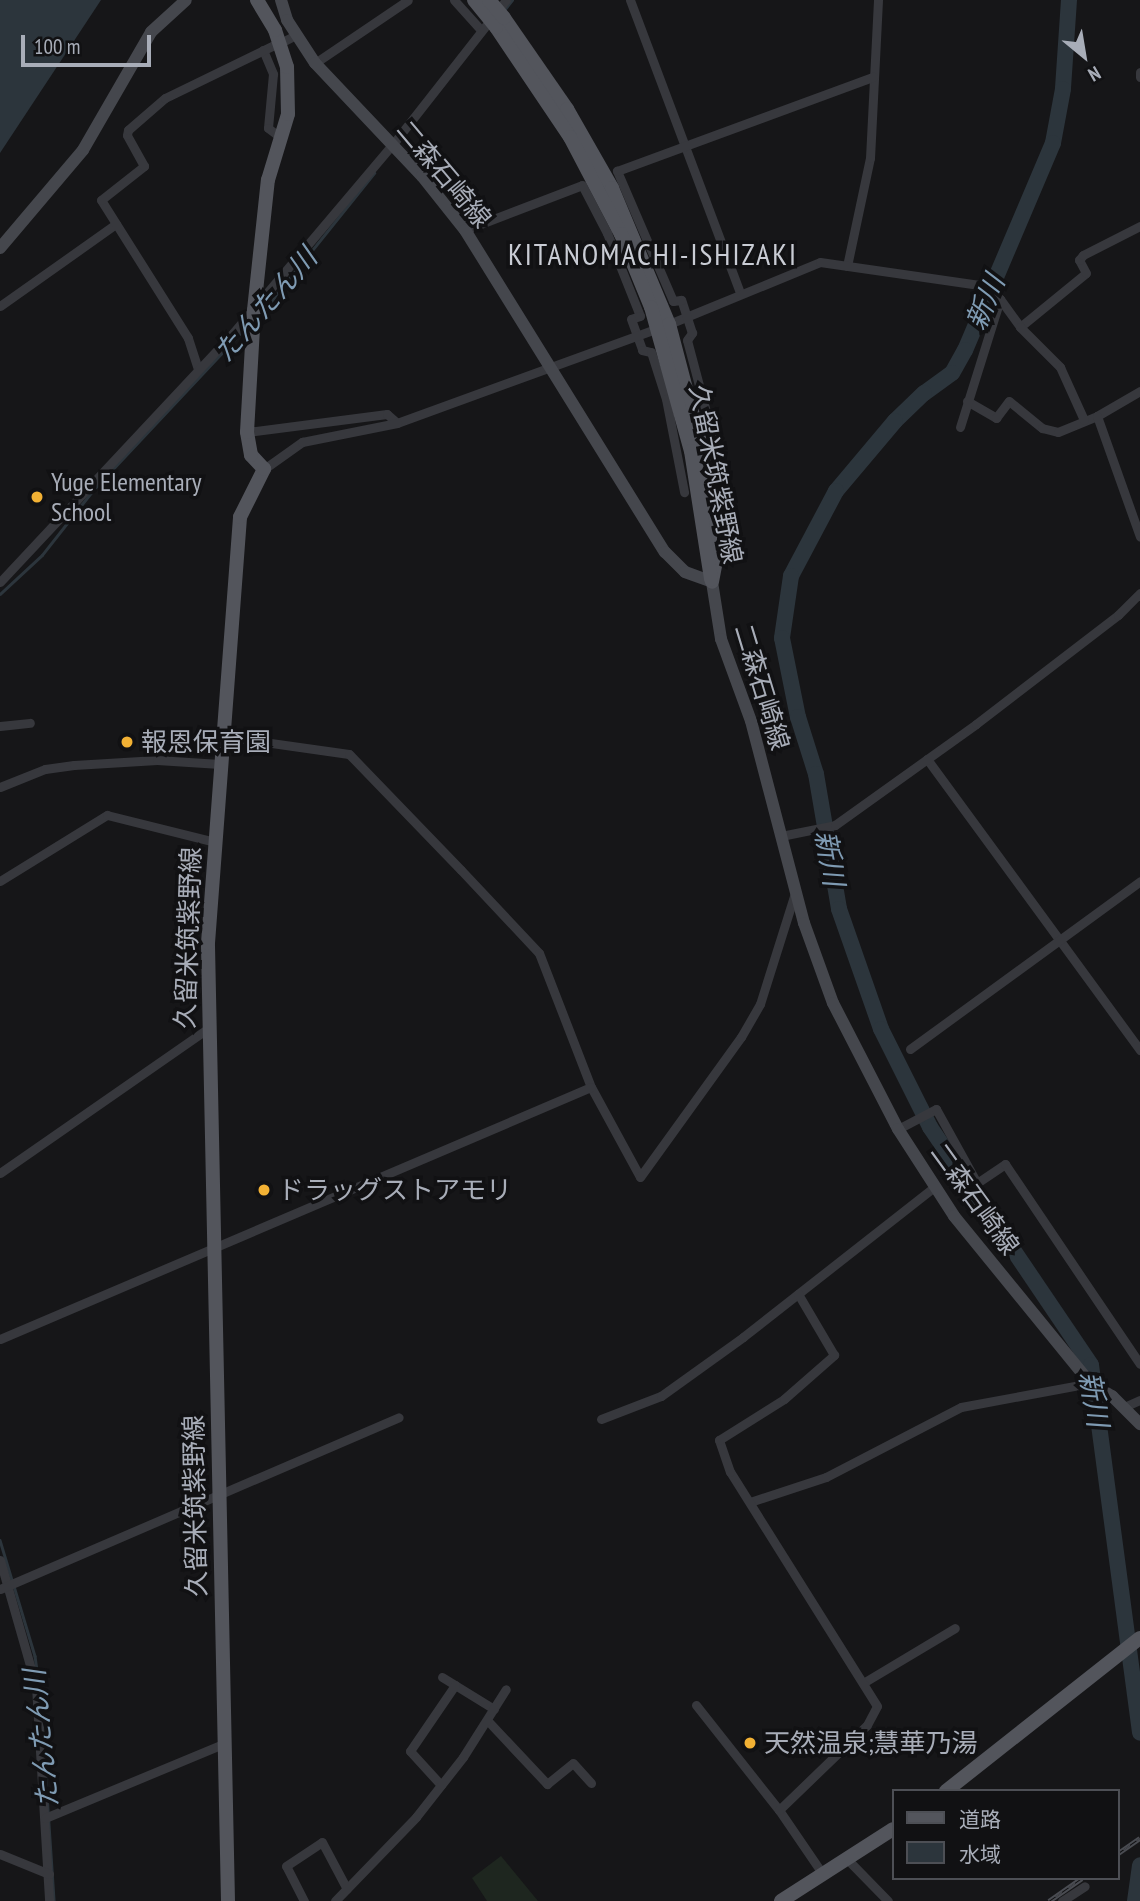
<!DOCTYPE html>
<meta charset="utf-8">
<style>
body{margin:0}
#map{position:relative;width:1140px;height:1901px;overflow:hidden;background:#161618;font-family:"PT Sans Narrow","Noto Sans JP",sans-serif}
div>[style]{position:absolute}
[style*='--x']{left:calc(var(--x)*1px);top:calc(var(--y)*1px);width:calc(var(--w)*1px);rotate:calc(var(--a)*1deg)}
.green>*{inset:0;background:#1e261f}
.water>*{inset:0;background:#2c353c}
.stream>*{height:2.5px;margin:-1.25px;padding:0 1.25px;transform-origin:1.25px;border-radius:1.25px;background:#2c353c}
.river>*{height:16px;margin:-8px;padding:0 8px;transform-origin:8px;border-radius:8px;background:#2c353c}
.minor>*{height:9px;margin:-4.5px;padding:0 4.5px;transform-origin:4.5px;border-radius:4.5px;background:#37383d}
.secondary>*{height:12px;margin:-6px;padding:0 6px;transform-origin:6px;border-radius:6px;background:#45474d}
.primary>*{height:14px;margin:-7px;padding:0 7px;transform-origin:7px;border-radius:7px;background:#53555c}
.rail>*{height:5px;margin-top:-2.5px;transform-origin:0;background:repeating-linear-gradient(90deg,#111113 0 8px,#4a4c52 0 16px);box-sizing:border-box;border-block:2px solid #4a4c52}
.primary-bridge>*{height:14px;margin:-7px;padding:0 7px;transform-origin:7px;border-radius:7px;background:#53555c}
.dots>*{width:19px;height:19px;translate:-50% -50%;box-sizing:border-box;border:4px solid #111113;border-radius:50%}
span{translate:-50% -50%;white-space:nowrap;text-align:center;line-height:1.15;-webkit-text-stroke:7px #111113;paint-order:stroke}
.street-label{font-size:26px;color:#a8adb8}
.poi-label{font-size:26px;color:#a8adb8}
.left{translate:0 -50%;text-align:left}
.water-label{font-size:28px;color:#7f9bb3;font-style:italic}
.quarter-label{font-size:30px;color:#c9ccd4;letter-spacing:2px}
.legend{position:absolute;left:892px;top:1789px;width:228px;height:91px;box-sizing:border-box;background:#111113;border:2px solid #4d4f55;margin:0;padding:9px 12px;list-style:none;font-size:21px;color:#a8adb8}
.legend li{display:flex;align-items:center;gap:14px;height:35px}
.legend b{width:35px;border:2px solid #4d4f55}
.north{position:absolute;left:1049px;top:21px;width:70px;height:70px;-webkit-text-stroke:5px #111113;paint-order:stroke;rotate:150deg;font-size:19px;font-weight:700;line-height:28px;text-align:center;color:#a8adb8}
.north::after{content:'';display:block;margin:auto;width:24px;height:32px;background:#a8adb8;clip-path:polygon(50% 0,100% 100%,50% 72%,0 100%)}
.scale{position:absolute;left:21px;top:35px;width:130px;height:32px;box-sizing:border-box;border:4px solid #a8adb8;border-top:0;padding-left:9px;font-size:21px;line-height:24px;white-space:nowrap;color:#a8adb8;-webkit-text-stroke:5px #111113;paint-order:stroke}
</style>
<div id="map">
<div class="green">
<div style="clip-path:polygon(501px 1856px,538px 1901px,487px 1901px,472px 1878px)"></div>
</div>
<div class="water">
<div style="clip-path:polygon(0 0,101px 0,0 153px)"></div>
</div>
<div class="stream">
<div style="--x:505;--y:9;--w:11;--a:-52"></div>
<div style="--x:260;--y:315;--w:182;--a:-51.2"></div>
<div style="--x:0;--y:594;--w:57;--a:-42.9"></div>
<div style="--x:42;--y:555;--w:84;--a:-51.8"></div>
<div style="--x:94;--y:489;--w:224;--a:-46.8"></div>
<div style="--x:0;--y:1540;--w:42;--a:73.3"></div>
<div style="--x:14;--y:1586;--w:73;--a:73.3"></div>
<div style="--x:35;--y:1656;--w:43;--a:82.1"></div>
<div style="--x:42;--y:1719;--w:182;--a:86.2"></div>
</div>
<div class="river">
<div style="--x:1069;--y:0;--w:89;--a:93.9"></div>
<div style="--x:1063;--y:89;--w:55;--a:100.5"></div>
<div style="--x:1053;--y:143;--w:225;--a:113"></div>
<div style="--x:965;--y:350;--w:26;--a:119"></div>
<div style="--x:952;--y:373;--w:34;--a:144"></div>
<div style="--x:924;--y:393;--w:40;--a:136"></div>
<div style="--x:895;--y:421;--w:92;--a:130.1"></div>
<div style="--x:836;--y:491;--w:96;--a:117.9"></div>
<div style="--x:791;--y:576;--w:63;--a:98.3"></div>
<div style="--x:782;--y:638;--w:81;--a:78.6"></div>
<div style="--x:798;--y:717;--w:60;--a:72.5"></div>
<div style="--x:816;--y:774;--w:137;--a:80.3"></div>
<div style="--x:839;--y:909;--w:127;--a:70.7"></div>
<div style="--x:881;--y:1029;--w:110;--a:63.4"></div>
<div style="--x:930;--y:1127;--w:287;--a:55.9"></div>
<div style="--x:1091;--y:1365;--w:371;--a:82.4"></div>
<div style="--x:1135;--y:1901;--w:36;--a:-82"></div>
</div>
<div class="minor">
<div style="--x:454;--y:0;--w:40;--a:48"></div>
<div style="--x:630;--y:0;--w:313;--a:69.4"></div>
<div style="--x:286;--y:40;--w:11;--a:-27"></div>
<div style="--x:263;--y:50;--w:26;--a:67"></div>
<div style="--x:273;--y:74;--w:54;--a:95.3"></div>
<div style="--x:268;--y:128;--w:15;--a:37"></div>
<div style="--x:315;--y:63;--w:112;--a:-34.1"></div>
<div style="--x:1140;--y:72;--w:5;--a:90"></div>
<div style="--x:465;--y:230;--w:125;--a:-21"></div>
<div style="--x:582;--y:185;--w:54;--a:62.5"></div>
<div style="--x:607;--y:233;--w:89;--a:68.3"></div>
<div style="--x:640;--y:316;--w:9;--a:162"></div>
<div style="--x:631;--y:319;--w:33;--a:70"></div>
<div style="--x:642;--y:350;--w:9;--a:13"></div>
<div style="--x:651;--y:352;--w:49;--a:72.3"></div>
<div style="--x:666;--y:399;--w:95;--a:79"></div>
<div style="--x:847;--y:266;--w:110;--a:-78"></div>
<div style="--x:870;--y:158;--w:158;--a:-87.1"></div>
<div style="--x:0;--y:306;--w:142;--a:-35.3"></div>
<div style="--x:1020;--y:327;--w:85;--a:-39.3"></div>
<div style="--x:1086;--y:273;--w:15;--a:-118"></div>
<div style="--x:1079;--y:260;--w:6;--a:-51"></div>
<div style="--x:1083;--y:255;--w:64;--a:-27"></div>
<div style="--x:198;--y:369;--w:33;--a:-108"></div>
<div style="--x:188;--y:338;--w:163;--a:-122.2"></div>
<div style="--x:101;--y:200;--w:55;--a:-38.3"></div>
<div style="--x:144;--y:166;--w:35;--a:-119"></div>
<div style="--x:127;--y:135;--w:5;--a:-79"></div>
<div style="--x:128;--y:130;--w:49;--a:-40.9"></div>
<div style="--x:165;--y:98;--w:121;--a:-25.9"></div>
<div style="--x:967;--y:401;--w:34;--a:30"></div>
<div style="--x:996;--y:418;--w:21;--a:-53"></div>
<div style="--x:1009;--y:401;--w:43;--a:39.3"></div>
<div style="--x:1042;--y:428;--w:16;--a:14"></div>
<div style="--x:1058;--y:432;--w:42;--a:-22.3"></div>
<div style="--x:1097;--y:416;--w:50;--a:-30.2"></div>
<div style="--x:1097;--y:416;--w:128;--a:70.4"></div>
<div style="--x:960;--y:427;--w:134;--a:-72.6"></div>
<div style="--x:247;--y:432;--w:141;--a:-7.3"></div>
<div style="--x:387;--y:414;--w:13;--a:42"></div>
<div style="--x:397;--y:423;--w:289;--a:-20"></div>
<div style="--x:669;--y:324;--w:163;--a:-22.3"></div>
<div style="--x:820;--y:262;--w:161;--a:8.2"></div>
<div style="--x:979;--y:285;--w:25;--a:34"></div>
<div style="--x:1000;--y:299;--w:34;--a:54"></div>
<div style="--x:1020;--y:327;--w:57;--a:45"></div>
<div style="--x:1060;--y:367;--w:58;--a:65.6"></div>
<div style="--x:721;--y:468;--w:132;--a:-104.9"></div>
<div style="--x:687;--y:340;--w:9;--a:-54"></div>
<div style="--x:692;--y:333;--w:35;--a:-108"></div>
<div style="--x:681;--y:300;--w:8;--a:173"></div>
<div style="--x:673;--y:301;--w:142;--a:-113.3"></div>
<div style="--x:617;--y:171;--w:273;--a:-20.2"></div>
<div style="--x:264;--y:469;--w:47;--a:-35.4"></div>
<div style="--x:302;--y:442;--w:97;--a:-11.3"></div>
<div style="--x:0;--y:582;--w:341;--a:-46.9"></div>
<div style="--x:233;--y:333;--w:248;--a:-49.8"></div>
<div style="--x:393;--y:144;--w:183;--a:-51.9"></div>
<div style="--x:0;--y:726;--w:30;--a:-6"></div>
<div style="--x:222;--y:736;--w:128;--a:8.1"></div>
<div style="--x:349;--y:754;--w:161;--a:46"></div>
<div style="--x:461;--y:870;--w:114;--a:46.8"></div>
<div style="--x:539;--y:953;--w:144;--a:68.8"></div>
<div style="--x:591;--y:1087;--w:102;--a:61.4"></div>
<div style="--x:640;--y:1177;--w:173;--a:-54.2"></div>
<div style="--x:741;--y:1037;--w:38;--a:-60"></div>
<div style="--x:760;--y:1004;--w:116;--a:-72.5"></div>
<div style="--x:927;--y:759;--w:361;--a:53.8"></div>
<div style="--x:0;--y:787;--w:48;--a:-21.8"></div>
<div style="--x:45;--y:769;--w:29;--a:-8"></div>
<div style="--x:74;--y:765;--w:83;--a:-3.4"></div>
<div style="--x:157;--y:760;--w:63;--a:3.6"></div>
<div style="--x:781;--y:836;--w:55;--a:-11.5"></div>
<div style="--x:835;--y:825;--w:173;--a:-35.6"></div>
<div style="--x:976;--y:724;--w:179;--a:-37.5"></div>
<div style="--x:1118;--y:615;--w:31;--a:-45"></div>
<div style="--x:0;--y:881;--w:126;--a:-31.7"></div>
<div style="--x:107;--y:815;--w:111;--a:14"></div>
<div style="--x:910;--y:1049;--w:285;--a:-36.1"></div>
<div style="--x:898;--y:1129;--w:43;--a:-27.8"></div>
<div style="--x:936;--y:1109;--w:85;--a:61"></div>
<div style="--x:977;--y:1183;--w:34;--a:-34"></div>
<div style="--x:1005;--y:1164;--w:241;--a:56"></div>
<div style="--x:0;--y:1173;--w:256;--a:-34.8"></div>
<div style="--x:0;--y:1339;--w:642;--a:-23.09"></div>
<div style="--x:1124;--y:1407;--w:17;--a:-24"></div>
<div style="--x:601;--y:1419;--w:64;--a:-21"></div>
<div style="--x:661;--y:1396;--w:101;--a:-35.7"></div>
<div style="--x:743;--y:1337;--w:243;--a:-38.1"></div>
<div style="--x:750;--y:1502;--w:80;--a:-18.2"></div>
<div style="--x:826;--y:1477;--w:152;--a:-27.4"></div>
<div style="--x:961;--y:1407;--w:131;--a:-10.5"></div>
<div style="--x:0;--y:1560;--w:131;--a:74.1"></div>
<div style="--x:36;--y:1686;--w:215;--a:86.5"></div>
<div style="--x:0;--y:1589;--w:434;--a:-23.3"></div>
<div style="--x:442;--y:1677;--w:61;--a:31.6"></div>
<div style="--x:863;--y:1683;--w:107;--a:-30.9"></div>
<div style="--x:696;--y:1705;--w:134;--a:51.7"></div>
<div style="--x:779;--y:1810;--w:76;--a:55.7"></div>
<div style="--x:487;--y:1720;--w:88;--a:46.8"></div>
<div style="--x:547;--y:1784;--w:33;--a:-39"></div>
<div style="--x:573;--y:1763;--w:27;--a:48"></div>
<div style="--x:441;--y:1785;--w:46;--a:-132.4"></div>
<div style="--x:410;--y:1751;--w:80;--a:-55.7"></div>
<div style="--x:779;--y:1810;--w:122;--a:-44"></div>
<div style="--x:867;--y:1725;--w:21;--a:-62"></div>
<div style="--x:877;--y:1706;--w:276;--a:-122.1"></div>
<div style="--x:730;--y:1472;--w:34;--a:-109"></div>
<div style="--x:719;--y:1440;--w:77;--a:-32.2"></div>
<div style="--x:784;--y:1399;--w:67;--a:-41.3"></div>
<div style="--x:834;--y:1355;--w:71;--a:-120.5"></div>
<div style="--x:45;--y:1818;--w:195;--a:-22.6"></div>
<div style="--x:0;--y:1854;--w:53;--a:22.2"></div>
<div style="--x:846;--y:1858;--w:60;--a:45.7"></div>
<div style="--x:304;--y:1901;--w:39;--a:-117"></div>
<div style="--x:286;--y:1866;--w:43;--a:-33.7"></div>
<div style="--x:322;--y:1842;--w:53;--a:62"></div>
<div style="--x:335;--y:1901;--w:117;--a:-46"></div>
<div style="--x:416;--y:1817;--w:76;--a:-51.9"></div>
<div style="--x:463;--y:1757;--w:80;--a:-57.7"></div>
<div style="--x:1062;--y:1901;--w:27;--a:-33"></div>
</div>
<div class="secondary">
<div style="--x:281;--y:0;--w:21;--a:73"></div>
<div style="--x:287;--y:20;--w:51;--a:56.9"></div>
<div style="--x:315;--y:63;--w:156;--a:46.6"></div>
<div style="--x:422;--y:176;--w:69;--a:51.5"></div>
<div style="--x:465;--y:230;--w:379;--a:58.2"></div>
<div style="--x:665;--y:552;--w:28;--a:45"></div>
<div style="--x:685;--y:572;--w:29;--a:20"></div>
<div style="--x:712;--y:582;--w:58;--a:81"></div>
<div style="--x:721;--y:639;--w:87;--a:69.9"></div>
<div style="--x:751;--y:721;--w:209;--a:75.3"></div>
<div style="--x:804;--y:923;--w:85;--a:70.1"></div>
<div style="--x:833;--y:1003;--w:142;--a:62.7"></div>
<div style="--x:898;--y:1129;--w:103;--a:57.2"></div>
<div style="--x:954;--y:1216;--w:215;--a:50.8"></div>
<div style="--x:1090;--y:1383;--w:26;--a:31"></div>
<div style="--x:1112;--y:1396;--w:40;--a:45"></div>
<div style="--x:0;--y:248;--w:128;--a:-49.7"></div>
<div style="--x:83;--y:150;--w:136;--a:-60"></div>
<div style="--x:151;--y:32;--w:47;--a:-42.4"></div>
</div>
<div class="primary">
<div style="--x:504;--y:18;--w:111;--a:55.3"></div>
<div style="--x:567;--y:109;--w:91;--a:60.3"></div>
<div style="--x:612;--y:188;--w:147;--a:67.3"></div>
<div style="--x:669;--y:324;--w:142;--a:75.3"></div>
<div style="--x:705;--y:461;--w:101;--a:83.7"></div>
<div style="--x:716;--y:561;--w:21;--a:101"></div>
<div style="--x:496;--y:27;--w:133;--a:56.1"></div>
<div style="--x:570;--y:137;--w:110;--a:62.3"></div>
<div style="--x:621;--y:234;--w:79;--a:67.7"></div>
<div style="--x:651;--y:307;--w:149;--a:74.5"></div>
<div style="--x:691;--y:451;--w:130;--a:81.1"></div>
<div style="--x:946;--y:1791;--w:247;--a:-38.3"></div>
<div style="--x:228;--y:1901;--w:958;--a:-91.2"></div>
<div style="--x:208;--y:943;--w:427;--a:-85.7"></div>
<div style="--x:240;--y:517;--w:54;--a:-63.4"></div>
<div style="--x:264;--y:469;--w:19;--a:-133"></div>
<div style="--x:251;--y:455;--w:23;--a:-100"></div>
<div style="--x:247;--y:432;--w:122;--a:-86.7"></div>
<div style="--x:254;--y:310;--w:131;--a:-83.9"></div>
<div style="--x:268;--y:180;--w:69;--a:-73.1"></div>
<div style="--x:288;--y:114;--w:47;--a:-91.2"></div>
<div style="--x:287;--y:67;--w:39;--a:-108"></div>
<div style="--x:275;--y:30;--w:35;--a:-121"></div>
<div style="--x:781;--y:1901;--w:133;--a:-32.7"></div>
</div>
<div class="rail">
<div style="--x:1117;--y:1854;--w:28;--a:-35"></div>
<div style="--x:1049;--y:1901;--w:40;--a:-34.9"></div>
</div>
<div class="primary-bridge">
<div style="--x:474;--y:0;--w:35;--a:51"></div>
<div style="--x:489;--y:0;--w:23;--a:50"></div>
</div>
<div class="dots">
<div style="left:37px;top:497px;background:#f2b134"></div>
<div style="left:127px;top:742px;background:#f2b134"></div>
<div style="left:264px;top:1190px;background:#f2b134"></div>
<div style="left:750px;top:1743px;background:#f2b134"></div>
</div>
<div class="street-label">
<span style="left:444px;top:174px;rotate:50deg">二森石崎線</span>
<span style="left:716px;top:474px;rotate:79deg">久留米筑紫野線</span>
<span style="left:762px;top:687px;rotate:73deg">二森石崎線</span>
<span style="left:188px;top:938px;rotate:-88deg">久留米筑紫野線</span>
<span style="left:975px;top:1199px;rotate:54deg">二森石崎線</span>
<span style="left:195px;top:1506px;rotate:-91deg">久留米筑紫野線</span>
</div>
<div class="poi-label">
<span class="left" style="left:51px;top:497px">Yuge Elementary<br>School</span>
<span class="left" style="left:141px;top:742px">報恩保育園</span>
<span class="left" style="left:278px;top:1190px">ドラッグストアモリ</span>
<span class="left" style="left:764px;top:1743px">天然温泉;慧華乃湯</span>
</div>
<div class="water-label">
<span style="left:985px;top:302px;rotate:-67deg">新川</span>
<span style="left:265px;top:305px;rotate:-49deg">たんたん川</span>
<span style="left:830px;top:858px;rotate:80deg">新川</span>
<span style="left:1094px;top:1399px;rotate:80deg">新川</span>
<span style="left:41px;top:1739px;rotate:-96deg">たんたん川</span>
</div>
<div class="quarter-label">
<span style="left:653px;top:254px">KITANOMACHI-ISHIZAKI</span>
</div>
<ul class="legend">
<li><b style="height:9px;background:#53555c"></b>道路</li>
<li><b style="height:19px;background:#2c353c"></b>水域</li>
</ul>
<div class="north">N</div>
<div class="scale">100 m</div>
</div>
